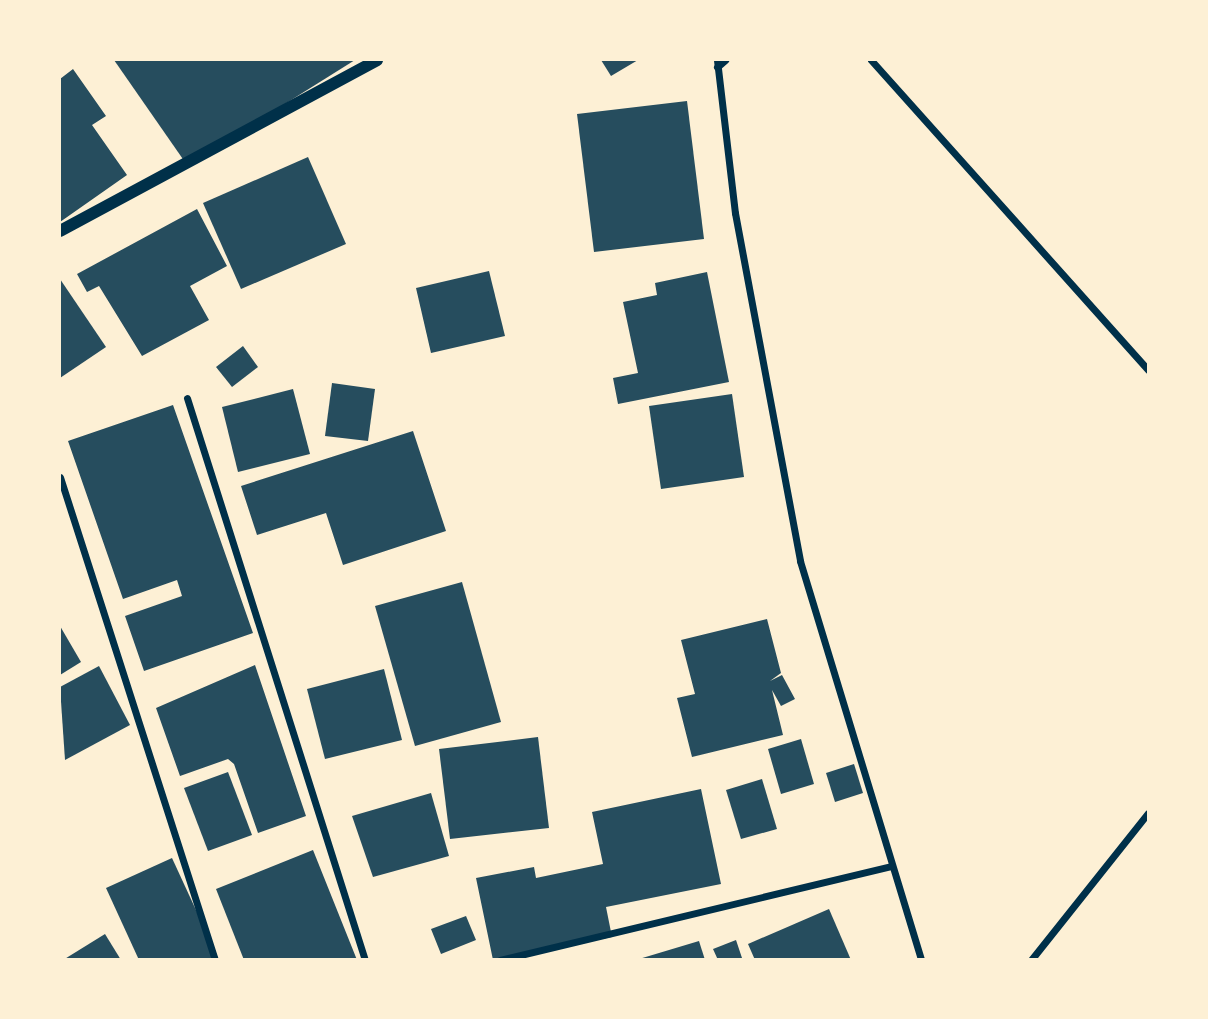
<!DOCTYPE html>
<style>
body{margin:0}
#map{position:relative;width:1208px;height:1019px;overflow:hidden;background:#fdf0d5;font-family:Merriweather,serif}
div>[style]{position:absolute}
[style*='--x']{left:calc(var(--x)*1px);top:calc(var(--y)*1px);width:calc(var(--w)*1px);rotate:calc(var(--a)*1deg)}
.building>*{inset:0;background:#264d5e}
.minor>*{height:7px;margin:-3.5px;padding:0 3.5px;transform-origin:3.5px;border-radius:3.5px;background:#003049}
.tertiary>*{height:12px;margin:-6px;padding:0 6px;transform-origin:6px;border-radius:6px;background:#003049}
span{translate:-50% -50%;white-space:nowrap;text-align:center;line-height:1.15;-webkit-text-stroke:5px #fdf0d5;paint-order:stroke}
.frame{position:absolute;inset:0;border:61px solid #fdf0d5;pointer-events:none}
</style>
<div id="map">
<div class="building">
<div style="clip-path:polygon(114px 60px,355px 60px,187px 165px)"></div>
<div style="clip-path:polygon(601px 60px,638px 60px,611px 76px)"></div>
<div style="clip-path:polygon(73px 69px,106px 116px,92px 125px,127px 175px,60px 222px,60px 79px)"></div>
<div style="clip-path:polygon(687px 101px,704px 239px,594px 252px,577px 114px)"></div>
<div style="clip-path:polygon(308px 157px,346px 244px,241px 289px,203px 203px)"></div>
<div style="clip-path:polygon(197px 209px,227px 266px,190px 286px,209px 320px,142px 356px,99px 286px,87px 292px,77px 274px)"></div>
<div style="clip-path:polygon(489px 271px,505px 336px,431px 353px,416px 288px)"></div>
<div style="clip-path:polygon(707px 272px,729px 382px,618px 404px,613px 378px,638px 373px,623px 302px,657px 295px,655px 283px)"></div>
<div style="clip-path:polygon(60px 279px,106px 347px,60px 378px)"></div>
<div style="clip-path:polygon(243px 346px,258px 367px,232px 387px,216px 367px)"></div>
<div style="clip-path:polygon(332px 383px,375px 389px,368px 441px,325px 436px)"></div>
<div style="clip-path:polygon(293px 389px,310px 454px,238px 472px,222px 407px)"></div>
<div style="clip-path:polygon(732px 394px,744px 477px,661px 489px,649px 406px)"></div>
<div style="clip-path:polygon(173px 405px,253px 633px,144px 671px,125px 616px,182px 596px,177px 580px,123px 599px,68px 441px)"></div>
<div style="clip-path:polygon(413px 431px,446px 531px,343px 565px,326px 513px,257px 535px,241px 486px)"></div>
<div style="clip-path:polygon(462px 582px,501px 722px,415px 746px,375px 606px)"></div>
<div style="clip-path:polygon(767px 619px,781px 673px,770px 681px,782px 675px,795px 699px,781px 706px,772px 690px,783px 735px,692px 757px,677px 698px,695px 694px,681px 640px)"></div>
<div style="clip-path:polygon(60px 626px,81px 662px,60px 675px)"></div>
<div style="clip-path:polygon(255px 665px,306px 816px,258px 833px,234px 764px,228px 759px,180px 776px,156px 708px)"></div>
<div style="clip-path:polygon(99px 666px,130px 725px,65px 760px,60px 687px)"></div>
<div style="clip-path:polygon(384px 669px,402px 740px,325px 759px,307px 689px)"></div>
<div style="clip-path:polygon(538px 737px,549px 828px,450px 839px,439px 749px)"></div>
<div style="clip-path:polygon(801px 739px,814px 784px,781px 794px,768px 749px)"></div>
<div style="clip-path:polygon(854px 764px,863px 793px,835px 802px,826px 773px)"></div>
<div style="clip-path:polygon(228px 772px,252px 835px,208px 851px,184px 788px)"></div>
<div style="clip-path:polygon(762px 779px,777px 829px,741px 839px,726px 790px)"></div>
<div style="clip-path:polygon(701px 789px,721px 884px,606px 907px,612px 937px,493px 960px,476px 878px,534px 867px,536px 878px,603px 864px,592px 812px)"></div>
<div style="clip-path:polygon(431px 793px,449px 856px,373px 877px,352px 816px)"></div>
<div style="clip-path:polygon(313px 850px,357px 960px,244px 960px,216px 889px)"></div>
<div style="clip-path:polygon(172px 858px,219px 960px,139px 960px,106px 888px)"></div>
<div style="clip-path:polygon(829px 909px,851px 960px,755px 960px,748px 944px)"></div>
<div style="clip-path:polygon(466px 916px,476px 940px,441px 954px,431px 929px)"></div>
<div style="clip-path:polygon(105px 934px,121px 960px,63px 960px)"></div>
<div style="clip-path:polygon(736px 940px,742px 958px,718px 960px,713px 949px)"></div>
<div style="clip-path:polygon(699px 941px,705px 960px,639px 960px,639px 959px)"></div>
</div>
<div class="minor">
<div style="--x:717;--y:60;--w:154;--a:83.3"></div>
<div style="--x:735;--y:213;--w:354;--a:79.4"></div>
<div style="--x:800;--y:561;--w:417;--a:73.1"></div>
<div style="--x:871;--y:60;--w:416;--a:48.2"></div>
<div style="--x:717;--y:67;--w:11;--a:-41"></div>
<div style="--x:187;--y:398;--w:590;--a:72.43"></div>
<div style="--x:60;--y:477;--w:507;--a:72.21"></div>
<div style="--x:500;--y:960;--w:402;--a:-13.5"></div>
<div style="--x:1031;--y:960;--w:188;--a:-51.5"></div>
</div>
<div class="tertiary">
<div style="--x:60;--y:231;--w:360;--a:-28.3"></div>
</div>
<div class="frame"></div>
</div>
